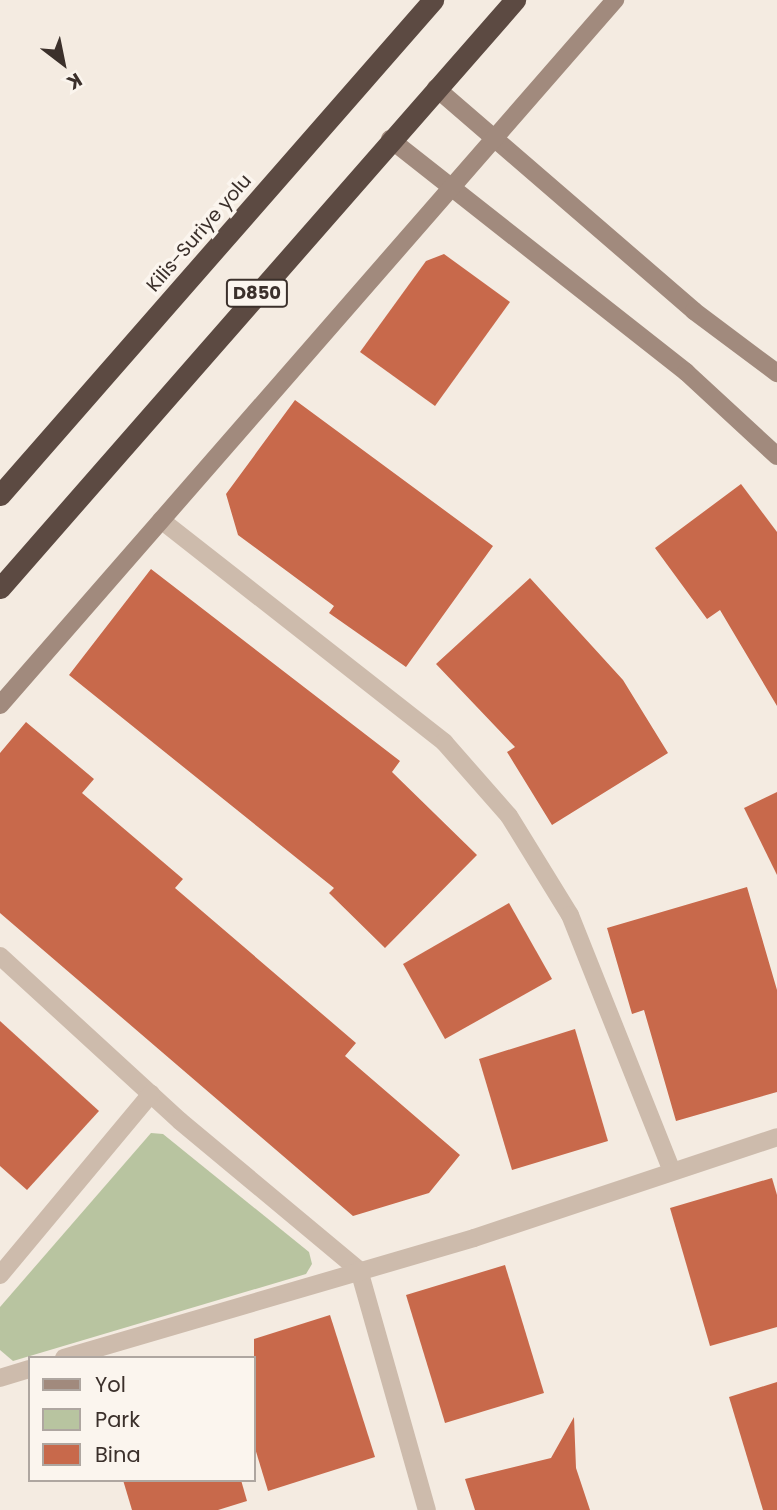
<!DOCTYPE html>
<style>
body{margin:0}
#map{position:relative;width:777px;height:1510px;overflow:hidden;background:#f4ebe1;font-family:Poppins,sans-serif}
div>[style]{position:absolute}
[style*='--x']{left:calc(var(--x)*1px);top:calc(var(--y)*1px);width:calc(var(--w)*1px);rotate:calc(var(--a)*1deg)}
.green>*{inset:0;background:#b8c4a0}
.building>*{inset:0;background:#c8694b}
.street>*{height:18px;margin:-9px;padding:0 9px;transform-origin:9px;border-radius:9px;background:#cdbbac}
.secondary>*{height:18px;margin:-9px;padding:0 9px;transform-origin:9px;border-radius:9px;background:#a18a7d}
.highway>*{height:21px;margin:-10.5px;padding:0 10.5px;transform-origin:10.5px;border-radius:10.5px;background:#5c4a42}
span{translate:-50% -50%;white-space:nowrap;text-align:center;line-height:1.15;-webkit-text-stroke:7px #fbf5ee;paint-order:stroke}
.shield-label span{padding:2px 5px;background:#fbf5ee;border:2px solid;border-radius:5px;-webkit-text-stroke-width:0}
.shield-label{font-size:18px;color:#3b302b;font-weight:700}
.street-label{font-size:19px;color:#3b302b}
.legend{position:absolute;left:28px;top:1356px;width:228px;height:126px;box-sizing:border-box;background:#fbf5ee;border:2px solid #aea6a0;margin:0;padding:9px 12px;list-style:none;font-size:21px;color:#3b302b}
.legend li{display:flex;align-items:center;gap:14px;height:35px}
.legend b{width:35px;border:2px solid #aea6a0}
.north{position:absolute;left:28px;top:28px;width:70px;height:70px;-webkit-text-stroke:5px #fbf5ee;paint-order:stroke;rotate:148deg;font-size:19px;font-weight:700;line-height:28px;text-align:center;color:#3b302b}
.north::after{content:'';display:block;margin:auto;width:24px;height:32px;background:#3b302b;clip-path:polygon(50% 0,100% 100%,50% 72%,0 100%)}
</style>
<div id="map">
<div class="green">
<div style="clip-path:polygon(151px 1133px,163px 1134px,309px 1252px,312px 1264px,306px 1274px,13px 1361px,0 1350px,0 1307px)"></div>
</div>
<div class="building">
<div style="clip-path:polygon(444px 254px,510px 302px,435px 406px,360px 352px,426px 261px)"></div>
<div style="clip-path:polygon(295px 400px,493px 546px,406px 667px,329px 613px,334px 606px,238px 535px,226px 494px)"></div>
<div style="clip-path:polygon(741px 484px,777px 532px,777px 706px,720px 610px,707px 619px,655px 548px)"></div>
<div style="clip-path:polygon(151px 569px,400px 761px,392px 772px,477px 855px,385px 948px,329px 893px,334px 888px,69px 675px)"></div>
<div style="clip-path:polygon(530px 578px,623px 680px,668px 753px,552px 825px,507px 752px,515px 747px,436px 664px)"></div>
<div style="clip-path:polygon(26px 722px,94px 779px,82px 793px,183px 879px,175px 888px,356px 1043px,345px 1056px,460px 1155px,429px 1193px,353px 1216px,0 913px,0 753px)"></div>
<div style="clip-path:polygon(777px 792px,777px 875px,744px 808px)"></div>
<div style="clip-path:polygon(747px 887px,777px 990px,777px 1092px,676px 1121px,644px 1010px,632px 1014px,607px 928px)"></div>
<div style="clip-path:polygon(509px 903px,552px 979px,445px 1039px,403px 964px)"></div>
<div style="clip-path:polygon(0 1021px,99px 1111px,27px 1190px,0 1166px)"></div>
<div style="clip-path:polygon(575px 1029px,608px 1141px,512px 1170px,479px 1059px)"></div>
<div style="clip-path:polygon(772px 1178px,777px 1195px,777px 1327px,710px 1346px,670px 1208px)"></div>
<div style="clip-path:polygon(505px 1265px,544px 1393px,445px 1423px,406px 1295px)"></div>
<div style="clip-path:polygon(330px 1315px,375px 1457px,268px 1491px,254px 1445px,254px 1339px)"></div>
<div style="clip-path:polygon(777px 1382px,777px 1510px,763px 1510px,729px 1397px)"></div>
<div style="clip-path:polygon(574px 1417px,576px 1468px,590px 1510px,475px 1510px,465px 1479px,551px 1458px)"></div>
<div style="clip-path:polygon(123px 1480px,241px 1480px,247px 1501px,218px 1510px,132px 1510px)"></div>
</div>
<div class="street">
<div style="--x:161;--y:520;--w:360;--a:38.1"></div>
<div style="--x:444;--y:742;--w:98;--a:48.7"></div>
<div style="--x:509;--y:816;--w:116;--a:58.4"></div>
<div style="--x:570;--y:915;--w:273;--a:68.3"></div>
<div style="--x:0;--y:956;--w:244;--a:42.5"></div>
<div style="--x:180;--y:1121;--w:233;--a:39.8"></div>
<div style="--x:359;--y:1270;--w:249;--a:74.2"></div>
<div style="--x:0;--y:1275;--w:236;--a:-50.2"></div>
<div style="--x:64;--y:1358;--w:427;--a:-16.3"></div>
<div style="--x:474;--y:1238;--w:319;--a:-18.4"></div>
<div style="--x:0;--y:1378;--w:31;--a:-17"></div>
</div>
<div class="secondary">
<div style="--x:436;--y:88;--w:341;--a:40.8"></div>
<div style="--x:694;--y:311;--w:104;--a:36.8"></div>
<div style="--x:390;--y:139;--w:377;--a:38.2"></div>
<div style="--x:686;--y:372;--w:124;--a:42.7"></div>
<div style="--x:0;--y:705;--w:936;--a:-48.9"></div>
</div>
<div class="highway">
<div style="--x:0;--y:495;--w:658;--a:-48.82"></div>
<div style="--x:0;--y:588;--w:782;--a:-48.79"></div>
</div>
<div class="shield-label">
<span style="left:257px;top:293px">D850</span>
</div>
<div class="street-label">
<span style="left:199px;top:233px;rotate:-49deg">Kilis-Suriye yolu</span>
</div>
<ul class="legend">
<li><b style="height:9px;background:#a18a7d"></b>Yol</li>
<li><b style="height:19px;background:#b8c4a0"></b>Park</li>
<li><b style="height:19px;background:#c8694b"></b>Bina</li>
</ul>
<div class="north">K</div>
</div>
